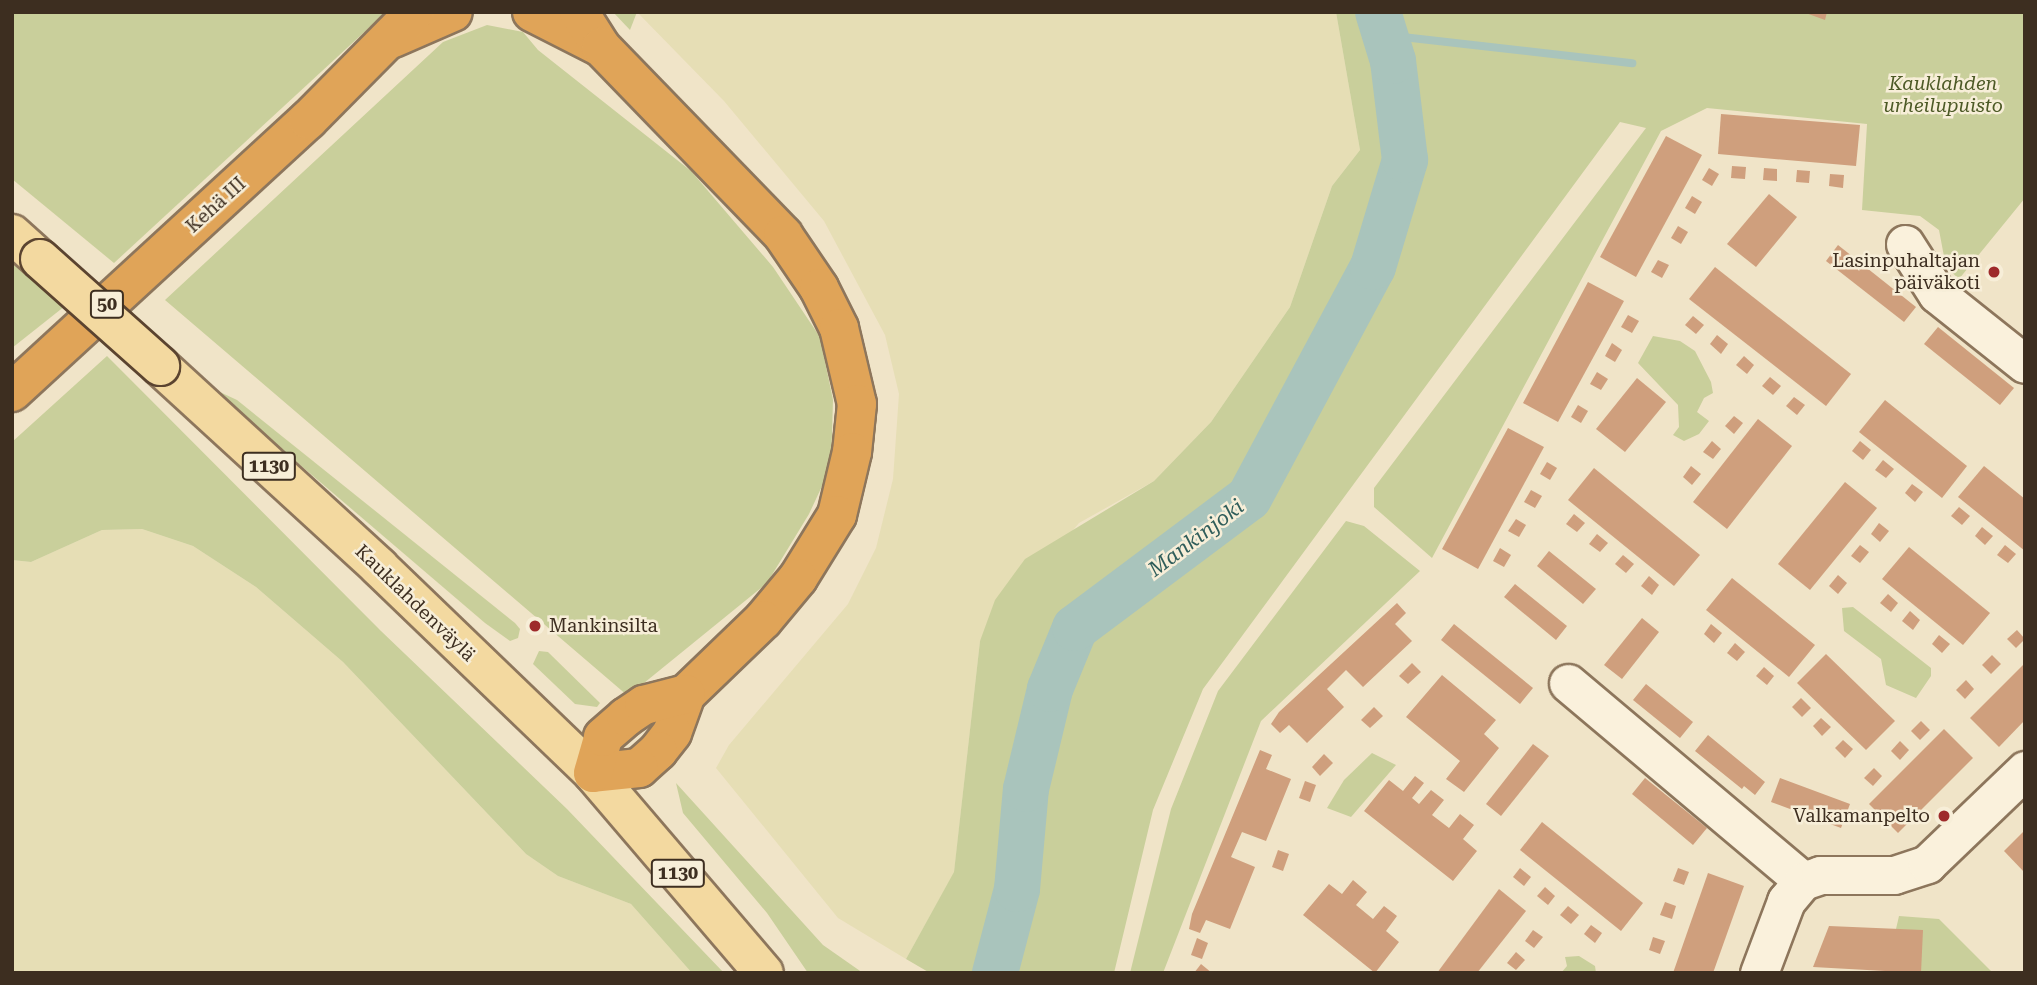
<!DOCTYPE html>
<meta charset="utf-8">
<style>
body{margin:0}
#map{position:relative;width:2037px;height:985px;overflow:hidden;background:#f0e4c8;font-family:"Roboto Serif",serif}
div>[style]{position:absolute}
[style*='--x']{left:calc(var(--x)*1px);top:calc(var(--y)*1px);width:calc(var(--w)*1px);rotate:calc(var(--a)*1deg)}
.farmland>*{inset:0;background:#e6deb5}
.green>*{inset:0;background:#c9cf9b}
.stream>*{height:8px;margin:-4px;padding:0 4px;transform-origin:4px;border-radius:4px;background:#a9c4bc}
.river>*{height:46px;margin:-23px;padding:0 23px;transform-origin:23px;border-radius:23px;background:#a9c4bc}
.building>*{inset:0;background:#cf9f7d}
.roads{filter:drop-shadow(2px 0 #8d765c) drop-shadow(-2px 0 #8d765c) drop-shadow(0 2px #8d765c) drop-shadow(0 -2px #8d765c)}
.minor>*{height:37px;margin:-18.5px;padding:0 18.5px;transform-origin:18.5px;border-radius:18.5px;background:#faf1dc}
.major>*{height:38px;margin:-19px;padding:0 19px;transform-origin:19px;border-radius:19px;background:#f3d9a0}
.highway>*{height:38px;margin:-19px;padding:0 19px;transform-origin:19px;border-radius:19px;background:#e0a458}
.bridges{filter:drop-shadow(2px 0 #5b4430) drop-shadow(-2px 0 #5b4430) drop-shadow(0 2px #5b4430) drop-shadow(0 -2px #5b4430)}
.major-bridge>*{height:38px;margin:-19px;padding:0 19px;transform-origin:19px;border-radius:19px;background:#f3d9a0}
.dots>*{width:19px;height:19px;translate:-50% -50%;box-sizing:border-box;border:4px solid #f7eed8;border-radius:50%}
span{translate:-50% -50%;white-space:nowrap;text-align:center;line-height:1.15;-webkit-text-stroke:5px #f7eed8;paint-order:stroke}
.shield-label span{padding:2px 5px;background:#f7eed8;border:2px solid;border-radius:5px;-webkit-text-stroke-width:0}
.shield-label{font-size:18px;color:#3d2e20;font-weight:700}
.park-label{font-size:19px;color:#4d5a26;font-style:italic}
.street-label{font-size:19px;color:#3d2e20}
.poi-label{font-size:19px;color:#3d2e20}
.right{translate:-100% -50%;text-align:right}
.left{translate:0 -50%;text-align:left}
.water-label{font-size:21px;color:#2f5d5a;font-style:italic}
.frame{position:absolute;inset:0;border:14px solid #3d2e20;pointer-events:none}
</style>
<div id="map">
<div class="farmland">
<div style="clip-path:polygon(637px 12px,1336px 12px,1360px 150px,1332px 186px,1290px 307px,1211px 422px,1154px 481px,1079px 523px,980px 641px,954px 873px,906px 959px,838px 918px,716px 768px,729px 745px,848px 604px,876px 548px,893px 479px,899px 394px,885px 335px,824px 221px,724px 101px)"></div>
<div style="clip-path:polygon(142px 529px,193px 546px,256px 587px,343px 662px,526px 854px,558px 876px,631px 904px,692px 973px,12px 973px,12px 560px,31px 562px,102px 530px)"></div>
</div>
<div class="green">
<div style="clip-path:polygon(12px 12px,386px 12px,114px 263px,12px 179px)"></div>
<div style="clip-path:polygon(613px 12px,637px 12px,630px 30px)"></div>
<div style="clip-path:polygon(1336px 12px,2025px 12px,2025px 198px,1959px 279px,1946px 267px,1939px 230px,1920px 216px,1862px 210px,1867px 124px,1707px 108px,1661px 131px,1432px 558px,1374px 507px,1374px 488px,1646px 128px,1620px 122px,1203px 689px,1153px 810px,1114px 973px,930px 973px,906px 959px,954px 872px,980px 641px,995px 600px,1025px 559px,1154px 481px,1211px 422px,1290px 307px,1332px 186px,1360px 150px)"></div>
<div style="clip-path:polygon(487px 25px,523px 32px,538px 50px,691px 171px,773px 267px,820px 337px,833px 400px,831px 467px,809px 514px,767px 583px,628px 696px,165px 300px,443px 42px)"></div>
<div style="clip-path:polygon(12px 258px,65px 306px,12px 348px)"></div>
<div style="clip-path:polygon(1653px 336px,1680px 341px,1695px 351px,1711px 382px,1713px 393px,1704px 398px,1697px 412px,1709px 421px,1699px 434px,1684px 441px,1673px 435px,1679px 427px,1678px 405px,1638px 363px)"></div>
<div style="clip-path:polygon(107px 356px,381px 631px,567px 809px,724px 973px,692px 973px,631px 904px,558px 876px,526px 854px,343px 662px,256px 587px,193px 546px,142px 529px,102px 530px,31px 562px,12px 560px,12px 442px)"></div>
<div style="clip-path:polygon(209px 387px,237px 400px,515px 623px,520px 629px,518px 638px,510px 641px,485px 623px)"></div>
<div style="clip-path:polygon(1346px 521px,1364px 526px,1420px 571px,1261px 721px,1163px 973px,1130px 973px,1171px 809px,1218px 691px)"></div>
<div style="clip-path:polygon(1853px 607px,1931px 668px,1931px 676px,1916px 698px,1886px 685px,1881px 659px,1844px 631px,1842px 608px)"></div>
<div style="clip-path:polygon(539px 651px,548px 652px,600px 703px,597px 707px,575px 704px,533px 664px)"></div>
<div style="clip-path:polygon(1372px 753px,1396px 765px,1351px 817px,1327px 808px,1344px 780px)"></div>
<div style="clip-path:polygon(676px 783px,823px 945px,863px 973px,808px 973px,767px 913px,683px 813px)"></div>
<div style="clip-path:polygon(1899px 916px,1939px 919px,1993px 973px,1921px 973px,1896px 929px)"></div>
<div style="clip-path:polygon(1579px 956px,1595px 966px,1596px 973px,1561px 973px,1567px 966px,1565px 957px)"></div>
</div>
<div class="stream">
<div style="--x:1385;--y:35;--w:249;--a:6.5"></div>
</div>
<div class="river">
<div style="--x:995;--y:973;--w:87;--a:-75.3"></div>
<div style="--x:1017;--y:889;--w:100;--a:-84.9"></div>
<div style="--x:1026;--y:789;--w:103;--a:-76.5"></div>
<div style="--x:1050;--y:689;--w:66;--a:-67.7"></div>
<div style="--x:1075;--y:628;--w:217;--a:-36.8"></div>
<div style="--x:1249;--y:498;--w:262;--a:-61.8"></div>
<div style="--x:1373;--y:267;--w:112;--a:-73.3"></div>
<div style="--x:1405;--y:160;--w:100;--a:-96.9"></div>
<div style="--x:1393;--y:61;--w:51;--a:-107"></div>
</div>
<div class="building">
<div style="clip-path:polygon(1803px 12px,1827px 12px,1825px 20px)"></div>
<div style="clip-path:polygon(1721px 114px,1860px 125px,1856px 166px,1718px 154px)"></div>
<div style="clip-path:polygon(1666px 136px,1702px 155px,1636px 277px,1600px 257px)"></div>
<div style="clip-path:polygon(1732px 166px,1746px 167px,1745px 179px,1731px 178px)"></div>
<div style="clip-path:polygon(1709px 168px,1719px 174px,1712px 186px,1702px 180px)"></div>
<div style="clip-path:polygon(1764px 168px,1777px 169px,1777px 181px,1763px 180px)"></div>
<div style="clip-path:polygon(1797px 170px,1810px 171px,1809px 183px,1796px 182px)"></div>
<div style="clip-path:polygon(1830px 174px,1844px 175px,1843px 188px,1829px 186px)"></div>
<div style="clip-path:polygon(1769px 194px,1797px 217px,1756px 267px,1727px 244px)"></div>
<div style="clip-path:polygon(1692px 196px,1702px 202px,1695px 214px,1685px 208px)"></div>
<div style="clip-path:polygon(1678px 226px,1688px 232px,1681px 244px,1671px 238px)"></div>
<div style="clip-path:polygon(1838px 245px,1916px 307px,1904px 322px,1826px 261px)"></div>
<div style="clip-path:polygon(1658px 260px,1669px 265px,1662px 278px,1651px 272px)"></div>
<div style="clip-path:polygon(1715px 267px,1851px 374px,1826px 406px,1689px 299px)"></div>
<div style="clip-path:polygon(1588px 282px,1624px 301px,1558px 422px,1523px 403px)"></div>
<div style="clip-path:polygon(1628px 315px,1639px 321px,1632px 333px,1621px 327px)"></div>
<div style="clip-path:polygon(1693px 316px,1704px 325px,1696px 334px,1685px 325px)"></div>
<div style="clip-path:polygon(1938px 327px,2014px 388px,2000px 405px,1924px 344px)"></div>
<div style="clip-path:polygon(1717px 335px,1728px 344px,1721px 354px,1710px 344px)"></div>
<div style="clip-path:polygon(1612px 343px,1622px 350px,1615px 362px,1605px 356px)"></div>
<div style="clip-path:polygon(1744px 356px,1754px 365px,1747px 374px,1736px 365px)"></div>
<div style="clip-path:polygon(1597px 372px,1608px 379px,1601px 390px,1590px 384px)"></div>
<div style="clip-path:polygon(1770px 377px,1781px 386px,1773px 395px,1762px 386px)"></div>
<div style="clip-path:polygon(1637px 378px,1666px 402px,1625px 452px,1596px 429px)"></div>
<div style="clip-path:polygon(1794px 397px,1805px 405px,1797px 415px,1786px 406px)"></div>
<div style="clip-path:polygon(1885px 400px,1967px 466px,1942px 498px,1859px 432px)"></div>
<div style="clip-path:polygon(1578px 405px,1588px 411px,1581px 423px,1571px 417px)"></div>
<div style="clip-path:polygon(1734px 416px,1743px 423px,1734px 434px,1725px 426px)"></div>
<div style="clip-path:polygon(1758px 419px,1792px 446px,1727px 529px,1693px 502px)"></div>
<div style="clip-path:polygon(1508px 428px,1544px 447px,1478px 569px,1442px 549px)"></div>
<div style="clip-path:polygon(1712px 441px,1721px 449px,1713px 459px,1703px 452px)"></div>
<div style="clip-path:polygon(1860px 441px,1871px 450px,1863px 460px,1852px 451px)"></div>
<div style="clip-path:polygon(1883px 460px,1894px 469px,1886px 478px,1875px 470px)"></div>
<div style="clip-path:polygon(1547px 462px,1557px 468px,1550px 480px,1540px 474px)"></div>
<div style="clip-path:polygon(1691px 466px,1701px 474px,1692px 485px,1683px 477px)"></div>
<div style="clip-path:polygon(1984px 466px,2025px 499px,2025px 551px,1958px 497px)"></div>
<div style="clip-path:polygon(1594px 468px,1700px 555px,1674px 586px,1568px 500px)"></div>
<div style="clip-path:polygon(1845px 482px,1877px 508px,1810px 590px,1778px 564px)"></div>
<div style="clip-path:polygon(1912px 484px,1923px 492px,1915px 502px,1905px 493px)"></div>
<div style="clip-path:polygon(1531px 490px,1542px 496px,1535px 508px,1524px 502px)"></div>
<div style="clip-path:polygon(1959px 507px,1970px 516px,1962px 525px,1951px 516px)"></div>
<div style="clip-path:polygon(1574px 514px,1585px 523px,1577px 532px,1566px 524px)"></div>
<div style="clip-path:polygon(1516px 519px,1526px 525px,1519px 537px,1508px 531px)"></div>
<div style="clip-path:polygon(1879px 523px,1889px 531px,1880px 542px,1871px 534px)"></div>
<div style="clip-path:polygon(1982px 527px,1993px 536px,1985px 545px,1975px 536px)"></div>
<div style="clip-path:polygon(1597px 534px,1608px 543px,1600px 552px,1589px 544px)"></div>
<div style="clip-path:polygon(1860px 545px,1869px 552px,1860px 563px,1851px 556px)"></div>
<div style="clip-path:polygon(2005px 545px,2016px 554px,2008px 563px,1997px 555px)"></div>
<div style="clip-path:polygon(1909px 547px,1990px 613px,1963px 645px,1882px 579px)"></div>
<div style="clip-path:polygon(1500px 548px,1511px 555px,1504px 567px,1493px 561px)"></div>
<div style="clip-path:polygon(1549px 551px,1596px 589px,1583px 604px,1537px 566px)"></div>
<div style="clip-path:polygon(1623px 555px,1634px 564px,1626px 573px,1615px 564px)"></div>
<div style="clip-path:polygon(1838px 575px,1847px 583px,1838px 594px,1829px 586px)"></div>
<div style="clip-path:polygon(1649px 576px,1659px 585px,1652px 595px,1641px 586px)"></div>
<div style="clip-path:polygon(1732px 578px,1815px 645px,1789px 677px,1706px 610px)"></div>
<div style="clip-path:polygon(1515px 584px,1567px 626px,1556px 640px,1504px 597px)"></div>
<div style="clip-path:polygon(1888px 594px,1898px 603px,1891px 612px,1880px 603px)"></div>
<div style="clip-path:polygon(1397px 603px,1406px 613px,1395px 624px,1412px 641px,1363px 687px,1346px 670px,1327px 689px,1344px 707px,1307px 743px,1289px 725px,1280px 733px,1271px 724px,1279px 712px)"></div>
<div style="clip-path:polygon(1910px 611px,1920px 620px,1913px 630px,1902px 621px)"></div>
<div style="clip-path:polygon(1642px 618px,1659px 632px,1622px 679px,1604px 665px)"></div>
<div style="clip-path:polygon(1454px 624px,1533px 688px,1520px 704px,1441px 640px)"></div>
<div style="clip-path:polygon(1711px 624px,1722px 633px,1714px 643px,1704px 634px)"></div>
<div style="clip-path:polygon(2017px 630px,2025px 639px,2016px 648px,2007px 639px)"></div>
<div style="clip-path:polygon(1939px 635px,1950px 644px,1942px 653px,1932px 644px)"></div>
<div style="clip-path:polygon(1735px 643px,1745px 652px,1737px 661px,1727px 653px)"></div>
<div style="clip-path:polygon(1826px 654px,1895px 721px,1866px 750px,1797px 683px)"></div>
<div style="clip-path:polygon(1992px 655px,2001px 664px,1991px 674px,1982px 665px)"></div>
<div style="clip-path:polygon(1412px 663px,1421px 672px,1408px 684px,1399px 676px)"></div>
<div style="clip-path:polygon(2025px 663px,2025px 720px,1999px 747px,1970px 718px)"></div>
<div style="clip-path:polygon(1764px 667px,1774px 676px,1767px 685px,1756px 676px)"></div>
<div style="clip-path:polygon(1442px 675px,1496px 720px,1484px 734px,1499px 748px,1464px 792px,1446px 779px,1460px 761px,1406px 717px)"></div>
<div style="clip-path:polygon(1966px 680px,1974px 689px,1965px 699px,1956px 690px)"></div>
<div style="clip-path:polygon(1646px 684px,1693px 722px,1680px 738px,1633px 700px)"></div>
<div style="clip-path:polygon(1801px 698px,1811px 708px,1802px 717px,1792px 707px)"></div>
<div style="clip-path:polygon(1374px 707px,1383px 716px,1370px 728px,1361px 720px)"></div>
<div style="clip-path:polygon(1821px 718px,1831px 727px,1822px 736px,1813px 726px)"></div>
<div style="clip-path:polygon(1921px 721px,1930px 730px,1920px 740px,1911px 731px)"></div>
<div style="clip-path:polygon(1944px 729px,1973px 758px,1898px 833px,1869px 804px)"></div>
<div style="clip-path:polygon(1708px 735px,1765px 782px,1755px 795px,1744px 786px,1742px 789px,1695px 751px)"></div>
<div style="clip-path:polygon(1843px 740px,1853px 749px,1845px 758px,1835px 748px)"></div>
<div style="clip-path:polygon(1900px 741px,1909px 750px,1900px 760px,1891px 751px)"></div>
<div style="clip-path:polygon(1533px 744px,1549px 756px,1501px 816px,1486px 804px)"></div>
<div style="clip-path:polygon(1260px 750px,1272px 755px,1266px 769px,1291px 779px,1266px 841px,1242px 832px,1231px 857px,1255px 867px,1230px 929px,1206px 920px,1200px 933px,1189px 929px,1192px 914px)"></div>
<div style="clip-path:polygon(1324px 754px,1333px 763px,1320px 776px,1312px 767px)"></div>
<div style="clip-path:polygon(1874px 768px,1882px 776px,1873px 786px,1864px 778px)"></div>
<div style="clip-path:polygon(1415px 776px,1424px 783px,1412px 798px,1419px 804px,1431px 790px,1444px 800px,1432px 815px,1449px 828px,1460px 814px,1474px 825px,1463px 839px,1477px 851px,1453px 881px,1364px 811px,1389px 780px,1403px 791px)"></div>
<div style="clip-path:polygon(1645px 778px,1707px 828px,1693px 845px,1632px 794px)"></div>
<div style="clip-path:polygon(1780px 778px,1850px 804px,1841px 828px,1771px 802px)"></div>
<div style="clip-path:polygon(1305px 781px,1316px 785px,1310px 802px,1299px 798px)"></div>
<div style="clip-path:polygon(1542px 822px,1643px 903px,1621px 931px,1520px 850px)"></div>
<div style="clip-path:polygon(2025px 830px,2025px 873px,2004px 851px)"></div>
<div style="clip-path:polygon(1278px 850px,1289px 854px,1283px 871px,1272px 867px)"></div>
<div style="clip-path:polygon(1520px 868px,1531px 877px,1524px 886px,1513px 877px)"></div>
<div style="clip-path:polygon(1678px 868px,1689px 872px,1684px 885px,1673px 881px)"></div>
<div style="clip-path:polygon(1708px 873px,1744px 886px,1713px 973px,1673px 973px)"></div>
<div style="clip-path:polygon(1353px 880px,1367px 892px,1356px 905px,1373px 919px,1384px 906px,1397px 916px,1386px 931px,1399px 942px,1375px 973px,1303px 915px,1329px 884px,1342px 894px)"></div>
<div style="clip-path:polygon(1545px 887px,1555px 896px,1548px 905px,1537px 896px)"></div>
<div style="clip-path:polygon(1499px 889px,1526px 911px,1477px 973px,1437px 973px)"></div>
<div style="clip-path:polygon(1665px 902px,1676px 906px,1672px 919px,1660px 915px)"></div>
<div style="clip-path:polygon(1568px 906px,1579px 915px,1571px 924px,1560px 915px)"></div>
<div style="clip-path:polygon(1591px 925px,1602px 933px,1595px 943px,1584px 934px)"></div>
<div style="clip-path:polygon(1829px 926px,1923px 930px,1921px 973px,1813px 967px)"></div>
<div style="clip-path:polygon(1533px 930px,1543px 937px,1534px 948px,1525px 941px)"></div>
<div style="clip-path:polygon(1653px 937px,1665px 941px,1660px 954px,1649px 950px)"></div>
<div style="clip-path:polygon(1197px 938px,1208px 943px,1202px 959px,1191px 955px)"></div>
<div style="clip-path:polygon(1516px 952px,1525px 960px,1516px 970px,1507px 963px)"></div>
<div style="clip-path:polygon(1201px 964px,1212px 973px,1194px 973px)"></div>
</div>
<div class="roads">
<div class="minor">
<div style="--x:1905;--y:244;--w:59;--a:57.4"></div>
<div style="--x:1937;--y:294;--w:112;--a:38.5"></div>
<div style="--x:1568;--y:683;--w:307;--a:40.1"></div>
<div style="--x:1759;--y:973;--w:77;--a:-69.4"></div>
<div style="--x:1786;--y:901;--w:26;--a:-50"></div>
<div style="--x:1803;--y:881;--w:18;--a:-19"></div>
<div style="--x:1820;--y:875;--w:74;--a:0"></div>
<div style="--x:1894;--y:875;--w:35;--a:-18"></div>
<div style="--x:1927;--y:864;--w:136;--a:-43.8"></div>
</div>
<div class="major">
<div style="--x:12;--y:234;--w:38;--a:42"></div>
<div style="--x:160;--y:366;--w:297;--a:42.5"></div>
<div style="--x:379;--y:567;--w:297;--a:43.9"></div>
<div style="--x:593;--y:773;--w:263;--a:49.5"></div>
</div>
<div class="highway">
<div style="--x:532;--y:12;--w:75;--a:26.9"></div>
<div style="--x:579;--y:12;--w:41;--a:57.8"></div>
<div style="--x:601;--y:47;--w:262;--a:45.9"></div>
<div style="--x:783;--y:235;--w:64;--a:55.8"></div>
<div style="--x:819;--y:288;--w:45;--a:63.4"></div>
<div style="--x:839;--y:328;--w:78;--a:76.7"></div>
<div style="--x:857;--y:404;--w:48;--a:95.9"></div>
<div style="--x:852;--y:452;--w:65;--a:103.4"></div>
<div style="--x:837;--y:515;--w:74;--a:121.8"></div>
<div style="--x:798;--y:578;--w:55;--a:129.8"></div>
<div style="--x:763;--y:620;--w:107;--a:136.1"></div>
<div style="--x:686;--y:694;--w:41;--a:109.7"></div>
<div style="--x:672;--y:733;--w:23;--a:128"></div>
<div style="--x:658;--y:751;--w:25;--a:138"></div>
<div style="--x:639;--y:768;--w:46;--a:173.8"></div>
<div style="--x:593;--y:773;--w:37;--a:-74"></div>
<div style="--x:603;--y:737;--w:30;--a:-41"></div>
<div style="--x:626;--y:717;--w:22;--a:-34"></div>
<div style="--x:644;--y:705;--w:43;--a:-14.7"></div>
<div style="--x:393;--y:38;--w:65;--a:-23.4"></div>
<div style="--x:12;--y:392;--w:402;--a:-42.6"></div>
<div style="--x:308;--y:120;--w:152;--a:-45.3"></div>
</div>
</div>
<div class="bridges">
<div class="major-bridge">
<div style="--x:40;--y:259;--w:161;--a:41.7"></div>
</div>
</div>
<div class="dots">
<div style="left:1994px;top:272px;background:#9e2a2b"></div>
<div style="left:535px;top:626px;background:#9e2a2b"></div>
<div style="left:1944px;top:816px;background:#9e2a2b"></div>
</div>
<div class="shield-label">
<span style="left:107px;top:304px">50</span>
<span style="left:269px;top:466px">1130</span>
<span style="left:678px;top:873px">1130</span>
</div>
<div class="park-label">
<span style="left:1943px;top:95px">Kauklahden<br>urheilupuisto</span>
</div>
<div class="street-label">
<span style="left:216px;top:205px;rotate:-42deg">Kehä III</span>
<span style="left:415px;top:603px;rotate:44deg">Kauklahdenväylä</span>
</div>
<div class="poi-label">
<span class="right" style="left:1980px;top:272px">Lasinpuhaltajan<br>päiväkoti</span>
<span class="left" style="left:549px;top:626px">Mankinsilta</span>
<span class="right" style="left:1930px;top:816px">Valkamanpelto</span>
</div>
<div class="water-label">
<span style="left:1196px;top:538px;rotate:-37deg">Mankinjoki</span>
</div>
<div class="frame"></div>
</div>
